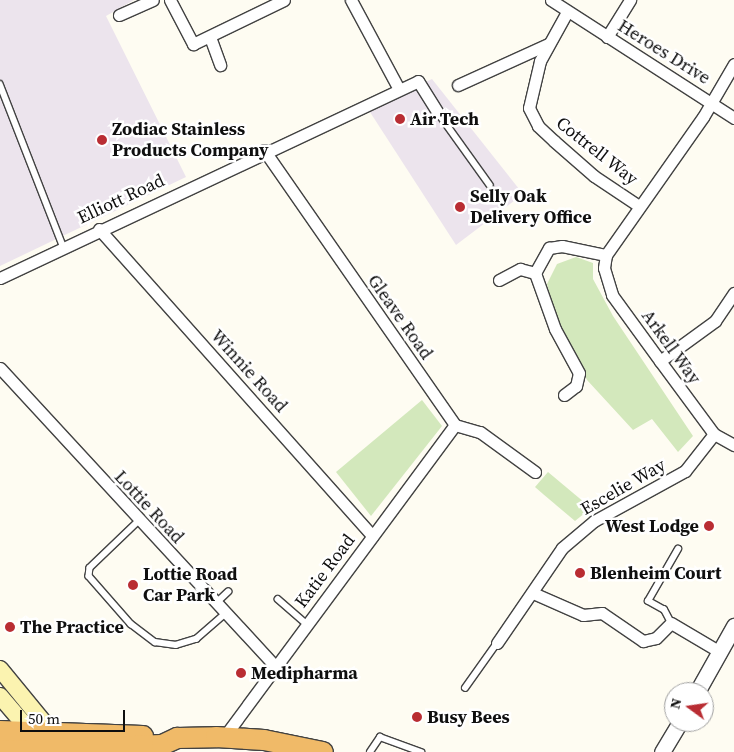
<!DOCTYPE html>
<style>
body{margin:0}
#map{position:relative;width:734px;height:752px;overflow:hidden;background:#fefcf2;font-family:"Source Serif 4",serif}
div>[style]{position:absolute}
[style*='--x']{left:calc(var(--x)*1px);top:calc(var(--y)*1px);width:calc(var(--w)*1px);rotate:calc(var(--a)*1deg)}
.industrial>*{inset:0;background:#ece4ed}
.green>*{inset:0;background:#d3e8bc}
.roads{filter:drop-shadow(1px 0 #424242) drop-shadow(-1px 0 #424242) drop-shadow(0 1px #424242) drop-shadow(0 -1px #424242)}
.service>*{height:5.5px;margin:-2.75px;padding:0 2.75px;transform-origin:2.75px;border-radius:2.75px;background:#fff}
.minor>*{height:11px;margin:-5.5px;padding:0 5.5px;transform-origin:5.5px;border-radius:5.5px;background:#fff}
.tertiary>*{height:15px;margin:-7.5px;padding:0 7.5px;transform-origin:7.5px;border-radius:7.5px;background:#fff}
.secondary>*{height:16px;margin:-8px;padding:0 8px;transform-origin:8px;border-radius:8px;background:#fbf3b0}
.trunk>*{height:20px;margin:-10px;padding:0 10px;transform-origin:10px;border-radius:10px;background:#f0ba68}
.dots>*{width:14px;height:14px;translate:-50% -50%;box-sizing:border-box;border:2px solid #fff;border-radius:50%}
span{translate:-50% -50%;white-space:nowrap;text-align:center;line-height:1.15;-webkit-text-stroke:5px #fff;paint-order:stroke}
.street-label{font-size:18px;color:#0f0f0f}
.poi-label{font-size:18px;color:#0f0f0f;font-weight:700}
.left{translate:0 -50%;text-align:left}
.right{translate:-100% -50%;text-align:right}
.north{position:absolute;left:664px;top:682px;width:50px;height:50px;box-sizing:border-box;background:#fff;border:1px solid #9f9f9f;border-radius:50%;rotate:284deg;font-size:14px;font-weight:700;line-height:20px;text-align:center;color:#0f0f0f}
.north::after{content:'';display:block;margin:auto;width:18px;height:22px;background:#b92d33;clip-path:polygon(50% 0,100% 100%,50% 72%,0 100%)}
.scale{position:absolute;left:20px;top:710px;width:105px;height:22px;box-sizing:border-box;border:2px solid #0f0f0f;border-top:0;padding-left:6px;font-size:15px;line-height:18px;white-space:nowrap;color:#0f0f0f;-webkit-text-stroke:4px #fff;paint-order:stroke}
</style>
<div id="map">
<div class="industrial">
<div style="clip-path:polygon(0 0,134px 0,106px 16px,186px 177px,0 266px)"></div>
<div style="clip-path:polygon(432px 79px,523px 194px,456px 245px,368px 109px)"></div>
</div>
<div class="green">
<div style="clip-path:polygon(576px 257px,593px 263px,593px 279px,613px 316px,693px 436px,678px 452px,652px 419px,633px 430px,587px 380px,555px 315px,547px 284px,557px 264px)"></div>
<div style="clip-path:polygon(422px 400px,442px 426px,371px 516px,336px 472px)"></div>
<div style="clip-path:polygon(548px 472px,591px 508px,575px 521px,543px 494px,535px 487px)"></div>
</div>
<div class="roads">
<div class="service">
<div style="--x:0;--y:84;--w:174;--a:68.7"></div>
<div style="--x:437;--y:111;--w:91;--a:54.4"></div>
<div style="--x:138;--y:522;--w:66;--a:136.2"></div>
<div style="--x:90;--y:568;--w:8;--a:97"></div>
<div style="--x:89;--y:576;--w:64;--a:48.8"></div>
<div style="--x:131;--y:624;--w:30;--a:37"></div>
<div style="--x:155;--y:642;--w:21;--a:8"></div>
<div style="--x:176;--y:645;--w:21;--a:-17"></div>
<div style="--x:196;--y:639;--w:38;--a:-41"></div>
<div style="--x:278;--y:599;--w:38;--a:41"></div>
<div style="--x:215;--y:604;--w:18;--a:-43"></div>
<div style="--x:671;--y:623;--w:15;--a:-118"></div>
<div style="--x:664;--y:610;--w:18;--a:-151"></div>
<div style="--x:648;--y:601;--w:60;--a:-60"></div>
<div style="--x:465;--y:688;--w:55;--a:-54.6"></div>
<div style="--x:370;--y:752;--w:18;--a:-56"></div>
<div style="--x:380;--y:737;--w:44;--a:20.1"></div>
</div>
<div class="minor">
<div style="--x:170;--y:0;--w:50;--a:62.4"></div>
<div style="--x:193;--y:44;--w:101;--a:-25.8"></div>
<div style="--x:351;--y:0;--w:101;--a:61.7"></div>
<div style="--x:551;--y:0;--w:218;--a:32.8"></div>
<div style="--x:567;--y:12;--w:56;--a:118.9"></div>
<div style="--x:540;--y:61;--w:48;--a:103.2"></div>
<div style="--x:529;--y:108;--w:20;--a:63"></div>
<div style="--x:538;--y:126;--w:22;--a:43"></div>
<div style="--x:554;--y:141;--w:53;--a:41.2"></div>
<div style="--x:594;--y:176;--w:54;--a:33.7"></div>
<div style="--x:119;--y:15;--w:37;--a:-24"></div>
<div style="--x:210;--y:37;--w:30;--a:70"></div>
<div style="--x:607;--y:37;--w:44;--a:-58.1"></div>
<div style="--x:734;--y:64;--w:61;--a:120.3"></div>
<div style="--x:703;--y:117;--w:169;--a:125.1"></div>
<div style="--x:606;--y:255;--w:13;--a:99"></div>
<div style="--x:604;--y:268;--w:28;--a:73"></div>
<div style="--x:612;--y:295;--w:82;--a:54"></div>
<div style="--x:660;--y:361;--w:91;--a:53.5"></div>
<div style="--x:714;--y:434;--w:23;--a:29"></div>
<div style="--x:458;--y:85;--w:99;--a:-24.5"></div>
<div style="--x:264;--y:150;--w:335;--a:55.2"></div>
<div style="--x:455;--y:425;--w:26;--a:16"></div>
<div style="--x:480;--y:432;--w:68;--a:36"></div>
<div style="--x:99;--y:229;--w:411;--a:48.3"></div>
<div style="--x:0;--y:278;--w:462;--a:-25.2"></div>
<div style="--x:418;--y:81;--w:36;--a:58"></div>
<div style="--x:499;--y:280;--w:24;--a:-28"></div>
<div style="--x:520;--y:269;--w:16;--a:15"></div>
<div style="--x:660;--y:361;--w:68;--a:-36"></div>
<div style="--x:715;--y:321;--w:34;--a:-56"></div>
<div style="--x:0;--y:368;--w:407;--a:47.3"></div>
<div style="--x:564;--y:395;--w:15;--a:-37"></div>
<div style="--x:576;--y:386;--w:13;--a:-77"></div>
<div style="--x:579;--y:373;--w:50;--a:-118.6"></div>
<div style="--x:555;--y:329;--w:59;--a:-109.7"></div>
<div style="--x:535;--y:273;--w:29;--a:-61"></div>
<div style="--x:549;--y:248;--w:13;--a:-9"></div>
<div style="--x:562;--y:246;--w:45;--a:11.6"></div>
<div style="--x:533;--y:593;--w:55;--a:23.7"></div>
<div style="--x:583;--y:615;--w:19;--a:-6"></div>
<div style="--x:602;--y:613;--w:50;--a:34.3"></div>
<div style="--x:643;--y:641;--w:13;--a:-13"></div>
<div style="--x:656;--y:638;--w:21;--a:-45"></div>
<div style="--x:671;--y:623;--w:57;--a:30.6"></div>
<div style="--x:497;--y:643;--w:115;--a:-55.6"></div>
<div style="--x:562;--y:548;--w:42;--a:-40.2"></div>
<div style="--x:594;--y:521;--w:104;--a:-28.8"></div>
<div style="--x:685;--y:471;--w:47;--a:-51.9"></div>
<div style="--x:224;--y:737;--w:388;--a:-53.5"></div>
</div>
<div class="tertiary">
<div style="--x:697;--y:692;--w:76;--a:-60.7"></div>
<div style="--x:662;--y:752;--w:35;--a:-59"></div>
</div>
<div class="secondary">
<div style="--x:0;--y:669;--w:79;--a:50.7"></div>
<div style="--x:0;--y:696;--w:54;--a:49.5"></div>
</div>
<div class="trunk">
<div style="--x:0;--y:731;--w:143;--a:2"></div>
<div style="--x:0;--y:751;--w:162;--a:-2.1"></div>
<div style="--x:162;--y:745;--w:17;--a:-25"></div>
<div style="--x:177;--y:738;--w:39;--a:-1"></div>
<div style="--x:216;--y:737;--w:48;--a:3.6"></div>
<div style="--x:264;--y:740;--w:60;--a:11.5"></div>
</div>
</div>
<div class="dots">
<div style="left:400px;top:119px;background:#b92d33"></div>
<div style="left:102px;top:140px;background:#b92d33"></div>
<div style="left:460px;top:207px;background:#b92d33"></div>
<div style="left:709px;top:526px;background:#b92d33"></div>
<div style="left:580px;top:573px;background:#b92d33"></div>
<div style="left:133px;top:585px;background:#b92d33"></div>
<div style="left:10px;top:627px;background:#b92d33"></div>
<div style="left:241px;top:673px;background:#b92d33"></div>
<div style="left:417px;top:717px;background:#b92d33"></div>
</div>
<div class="street-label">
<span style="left:664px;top:52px;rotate:32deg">Heroes Drive</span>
<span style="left:597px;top:151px;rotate:38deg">Cottrell Way</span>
<span style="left:121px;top:199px;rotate:-25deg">Elliott Road</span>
<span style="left:400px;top:317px;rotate:55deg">Gleave Road</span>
<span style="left:671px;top:347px;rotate:54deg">Arkell Way</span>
<span style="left:249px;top:371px;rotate:48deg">Winnie Road</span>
<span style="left:623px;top:487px;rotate:-30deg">Escelie Way</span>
<span style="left:149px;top:507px;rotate:47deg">Lottie Road</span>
<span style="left:325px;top:571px;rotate:-53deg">Katie Road</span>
</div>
<div class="poi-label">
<span class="left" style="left:410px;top:119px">Air Tech</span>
<span class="left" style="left:112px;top:140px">Zodiac Stainless<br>Products Company</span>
<span class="left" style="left:470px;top:207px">Selly Oak<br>Delivery Office</span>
<span class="right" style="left:699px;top:526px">West Lodge</span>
<span class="left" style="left:590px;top:573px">Blenheim Court</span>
<span class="left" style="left:143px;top:585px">Lottie Road<br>Car Park</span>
<span class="left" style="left:20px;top:627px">The Practice</span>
<span class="left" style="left:251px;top:673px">Medipharma</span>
<span class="left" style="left:427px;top:717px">Busy Bees</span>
</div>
<div class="north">N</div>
<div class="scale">50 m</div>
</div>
